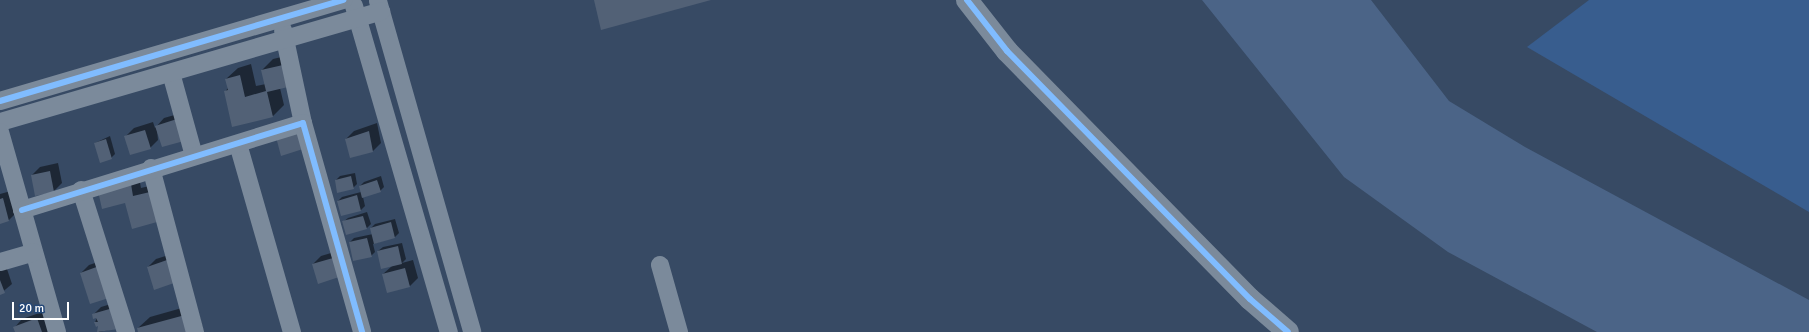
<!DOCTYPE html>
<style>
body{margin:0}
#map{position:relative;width:1809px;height:332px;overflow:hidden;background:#374a64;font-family:Signika,sans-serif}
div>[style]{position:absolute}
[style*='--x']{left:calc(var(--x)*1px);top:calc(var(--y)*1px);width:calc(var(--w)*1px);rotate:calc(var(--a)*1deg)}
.green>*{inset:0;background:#385d8e}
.water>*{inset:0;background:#4b6487}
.shadow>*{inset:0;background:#0007}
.building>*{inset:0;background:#526176}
.minor>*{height:18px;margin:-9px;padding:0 9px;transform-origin:9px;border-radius:9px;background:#7b8a9b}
.tertiary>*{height:22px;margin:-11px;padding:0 11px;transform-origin:11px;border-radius:11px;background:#7b8a9b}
.cycleway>*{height:6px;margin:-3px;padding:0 3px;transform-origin:3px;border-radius:3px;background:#80bcff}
span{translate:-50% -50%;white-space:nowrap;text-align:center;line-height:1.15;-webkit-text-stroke:3px #244777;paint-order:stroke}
.scale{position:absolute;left:12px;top:302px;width:57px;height:18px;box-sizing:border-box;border:2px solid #fff;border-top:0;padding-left:5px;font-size:12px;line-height:14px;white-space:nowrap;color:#fff;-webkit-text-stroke:3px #244777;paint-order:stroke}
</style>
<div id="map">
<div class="green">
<div style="clip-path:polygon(1589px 0,1809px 0,1809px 212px,1527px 47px)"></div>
</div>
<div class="water">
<div style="clip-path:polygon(1202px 0,1371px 0,1449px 101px,1525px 147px,1809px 300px,1809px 332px,1597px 332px,1448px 252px,1344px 177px)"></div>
</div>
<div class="shadow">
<div style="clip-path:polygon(294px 54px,280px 88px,284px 105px,273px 116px,225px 92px,228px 88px,226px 79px,238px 68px,251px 64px,256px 86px,266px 84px,262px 70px,273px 59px)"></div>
<div style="clip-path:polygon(185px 112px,184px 140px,157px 130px,158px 140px,150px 148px,126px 136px,134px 128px,153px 122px,155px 128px,164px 118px)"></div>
<div style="clip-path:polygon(377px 123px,381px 143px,373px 151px,346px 139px,354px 131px)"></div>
<div style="clip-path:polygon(110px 136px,115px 154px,111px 158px,95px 143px)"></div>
<div style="clip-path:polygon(58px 163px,62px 183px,54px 191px,32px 175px,40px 167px)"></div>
<div style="clip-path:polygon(355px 173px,357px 184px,353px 188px,336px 180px,340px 176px)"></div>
<div style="clip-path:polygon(381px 176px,384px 187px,380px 191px,363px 197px,365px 206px,361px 210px,342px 215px,338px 201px,342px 197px,361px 192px,360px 186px,364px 182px)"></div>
<div style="clip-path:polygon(139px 177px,141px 188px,158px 184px,165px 213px,126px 202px,107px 184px)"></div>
<div style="clip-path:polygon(11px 191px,17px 212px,9px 220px,0 223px,0 194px)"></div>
<div style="clip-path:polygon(367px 212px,371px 224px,367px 228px,343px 222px,348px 218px)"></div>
<div style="clip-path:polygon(395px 219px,399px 233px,395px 237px,373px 244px,375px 252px,371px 256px,350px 242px,354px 238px,373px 234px,371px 228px,375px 224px)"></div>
<div style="clip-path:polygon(402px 243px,406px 259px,402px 263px,413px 260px,418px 278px,410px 286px,383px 274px,392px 266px,378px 251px,383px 247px)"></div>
<div style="clip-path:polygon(341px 250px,347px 268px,313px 264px,321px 256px)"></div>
<div style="clip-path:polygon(175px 253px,173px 282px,148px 267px,156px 259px)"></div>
<div style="clip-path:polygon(110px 258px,119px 288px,81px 273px,89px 265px)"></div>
<div style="clip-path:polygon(5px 263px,12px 284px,0 294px,0 265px)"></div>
<div style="clip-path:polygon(121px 301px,118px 328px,99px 332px,99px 325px,95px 323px,97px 316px,93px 315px,101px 307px)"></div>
<div style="clip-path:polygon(196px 304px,204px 332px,139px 332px,138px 328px,150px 317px)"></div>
<div style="clip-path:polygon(45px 311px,51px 332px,16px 332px,14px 328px,22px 319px)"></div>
</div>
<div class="building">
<div style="clip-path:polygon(594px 0,711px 0,601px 30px)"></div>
<div style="clip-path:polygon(283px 65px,288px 87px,267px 92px,273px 117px,232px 127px,224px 91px,228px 90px,225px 79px,240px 75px,245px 97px,266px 91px,261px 70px)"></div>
<div style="clip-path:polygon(177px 119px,184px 141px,162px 147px,155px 126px)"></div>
<div style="clip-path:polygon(145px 130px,151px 149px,130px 155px,124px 136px)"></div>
<div style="clip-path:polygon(298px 130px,303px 149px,281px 156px,276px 137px)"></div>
<div style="clip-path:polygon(369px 131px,373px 152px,350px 158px,345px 139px)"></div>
<div style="clip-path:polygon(106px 139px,112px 159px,100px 163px,94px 143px)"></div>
<div style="clip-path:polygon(50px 171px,54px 192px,35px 196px,31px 175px)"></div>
<div style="clip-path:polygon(351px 176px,354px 189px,337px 193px,335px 180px)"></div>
<div style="clip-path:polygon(377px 180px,381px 192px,362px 198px,359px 186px)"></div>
<div style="clip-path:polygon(131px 184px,133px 196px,150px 192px,157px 222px,132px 229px,125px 203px,102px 209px,98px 191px)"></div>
<div style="clip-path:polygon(357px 195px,361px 211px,341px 216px,337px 201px)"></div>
<div style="clip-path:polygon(3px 198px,9px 221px,0 224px,0 199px)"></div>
<div style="clip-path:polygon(363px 216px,367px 229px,346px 235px,342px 221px)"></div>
<div style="clip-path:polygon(391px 222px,395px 238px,374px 244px,370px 228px)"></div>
<div style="clip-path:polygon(367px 238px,372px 257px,353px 261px,349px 242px)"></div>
<div style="clip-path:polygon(398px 246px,402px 264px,381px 269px,377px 251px)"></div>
<div style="clip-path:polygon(333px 258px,339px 277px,318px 284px,312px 264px)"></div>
<div style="clip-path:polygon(167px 260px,174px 283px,154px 290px,147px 267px)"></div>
<div style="clip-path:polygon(102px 265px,112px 297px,90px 304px,80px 273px)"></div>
<div style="clip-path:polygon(405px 268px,410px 287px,387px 293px,382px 274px)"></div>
<div style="clip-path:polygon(0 280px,5px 293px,0 295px)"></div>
<div style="clip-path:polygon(113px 308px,119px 329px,97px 332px,98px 326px,96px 327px,94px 322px,98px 322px,96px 318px,93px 319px,92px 314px)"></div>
<div style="clip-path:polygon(185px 315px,189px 332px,138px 332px,137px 328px)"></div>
<div style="clip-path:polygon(37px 318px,42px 332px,15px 332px,13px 327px)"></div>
</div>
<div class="minor">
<div style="--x:378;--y:1;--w:344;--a:74.1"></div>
<div style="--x:354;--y:6;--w:340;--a:73.8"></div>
<div style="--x:283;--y:30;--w:95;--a:77.9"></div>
<div style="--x:171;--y:73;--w:86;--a:74.5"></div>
<div style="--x:0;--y:101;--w:358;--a:-16.4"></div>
<div style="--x:0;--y:122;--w:397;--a:-16.2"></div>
<div style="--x:0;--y:132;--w:208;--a:74.1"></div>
<div style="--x:238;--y:144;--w:196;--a:74"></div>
<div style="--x:151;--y:168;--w:170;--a:75"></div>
<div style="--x:81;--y:190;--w:149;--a:72.4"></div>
<div style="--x:22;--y:210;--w:294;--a:-17.2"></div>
<div style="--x:303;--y:123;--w:217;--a:74.2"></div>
<div style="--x:0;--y:262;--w:35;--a:-16"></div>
<div style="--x:660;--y:265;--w:70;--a:74.2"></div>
</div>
<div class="tertiary">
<div style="--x:967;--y:0;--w:65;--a:51.9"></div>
<div style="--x:1007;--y:51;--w:347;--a:45.6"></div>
<div style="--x:1250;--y:299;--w:50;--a:41"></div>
</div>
<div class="cycleway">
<div style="--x:967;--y:0;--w:65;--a:51.9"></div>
<div style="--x:1007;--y:51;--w:347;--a:45.6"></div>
<div style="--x:1250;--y:299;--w:50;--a:41"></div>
<div style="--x:0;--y:101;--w:358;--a:-16.4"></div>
<div style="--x:22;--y:210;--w:294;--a:-17.2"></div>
<div style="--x:303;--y:123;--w:217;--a:74.2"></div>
</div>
<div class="scale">20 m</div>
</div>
